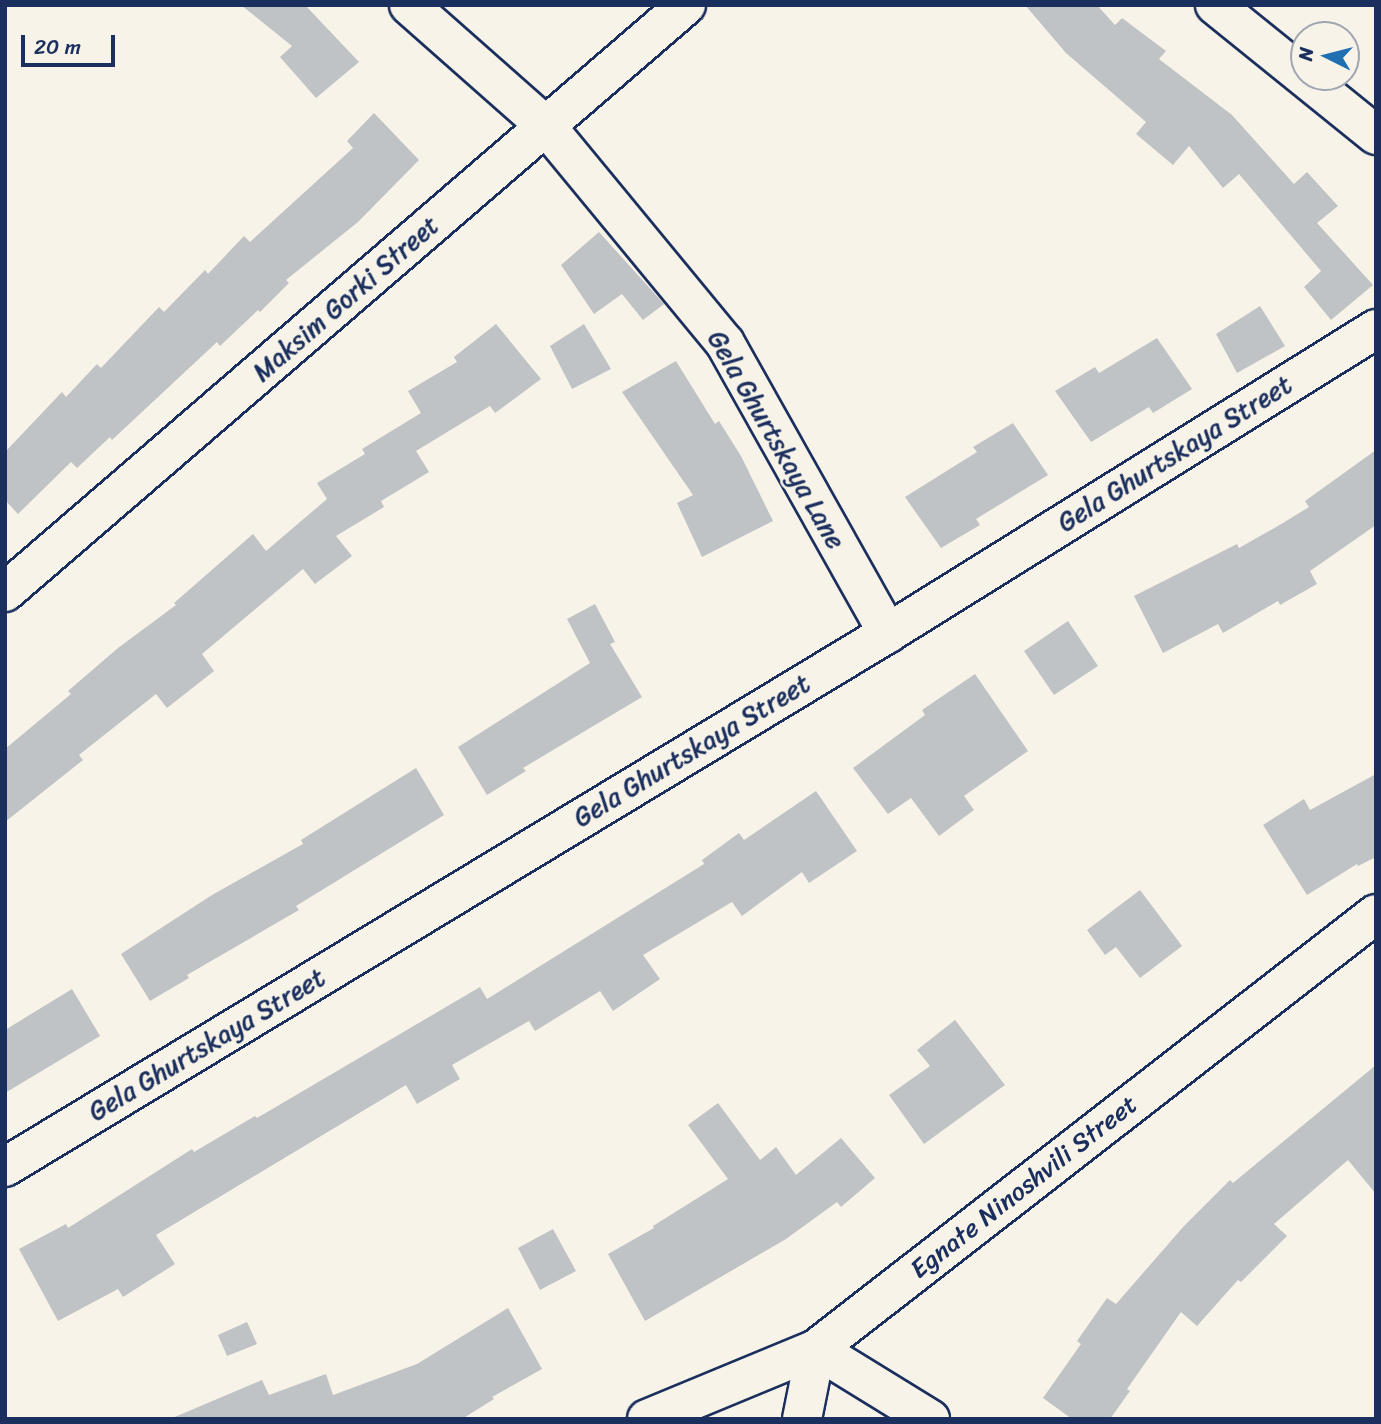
<!DOCTYPE html>
<style>
body{margin:0}
#map{position:relative;width:1381px;height:1424px;overflow:hidden;background:#f7f3e8;font-family:Sriracha,sans-serif}
div>[style]{position:absolute}
[style*='--x']{left:calc(var(--x)*1px);top:calc(var(--y)*1px);width:calc(var(--w)*1px);rotate:calc(var(--a)*1deg)}
.building>*{inset:0;background:#c0c3c5}
.roads{filter:drop-shadow(2px 0 #1b2f5e) drop-shadow(-2px 0 #1b2f5e) drop-shadow(0 2px #1b2f5e) drop-shadow(0 -2px #1b2f5e)}
.minor>*{height:38px;margin:-19px;padding:0 19px;transform-origin:19px;border-radius:19px;background:#f7f3e8}
span{translate:-50% -50%;white-space:nowrap;text-align:center;line-height:1.15;-webkit-text-stroke:5px #f7f3e8;paint-order:stroke}
.street-label{font-size:26px;color:#1b2f5e}
.frame{position:absolute;inset:0;border:7px solid #1b2f5e;pointer-events:none}
.north{position:absolute;left:1290px;top:21px;width:70px;height:70px;box-sizing:border-box;background:#f7f3e8;border:2px solid #9fa5b1;border-radius:50%;rotate:276deg;font-size:19px;font-weight:700;line-height:28px;text-align:center;color:#1b2f5e}
.north::after{content:'';display:block;margin:auto;width:24px;height:32px;background:#1f6fb2;clip-path:polygon(50% 0,100% 100%,50% 72%,0 100%)}
.scale{position:absolute;left:21px;top:35px;width:94px;height:32px;box-sizing:border-box;border:4px solid #1b2f5e;border-top:0;padding-left:9px;font-size:21px;line-height:24px;white-space:nowrap;color:#1b2f5e;-webkit-text-stroke:5px #f7f3e8;paint-order:stroke}
</style>
<div id="map">
<div class="building">
<div style="clip-path:polygon(241px 5px,305px 5px,359px 62px,316px 98px,280px 57px,292px 46px)"></div>
<div style="clip-path:polygon(1025px 5px,1097px 5px,1115px 25px,1122px 18px,1166px 51px,1159px 59px,1232px 115px,1294px 184px,1307px 172px,1338px 206px,1317px 223px,1373px 285px,1331px 320px,1304px 287px,1321px 271px,1239px 174px,1223px 188px,1189px 146px,1173px 165px,1136px 134px,1146px 122px,1066px 53px)"></div>
<div style="clip-path:polygon(374px 113px,419px 160px,358px 222px,286px 280px,289px 283px,260px 312px,258px 310px,220px 346px,217px 342px,112px 440px,110px 437px,77px 468px,71px 462px,18px 514px,5px 500px,5px 452px,62px 392px,66px 397px,97px 364px,101px 368px,159px 307px,164px 312px,205px 270px,208px 274px,244px 236px,250px 242px,353px 148px,347px 141px)"></div>
<div style="clip-path:polygon(599px 232px,664px 304px,643px 320px,622px 294px,594px 314px,561px 265px)"></div>
<div style="clip-path:polygon(1260px 306px,1285px 346px,1237px 373px,1216px 334px)"></div>
<div style="clip-path:polygon(496px 324px,541px 379px,495px 413px,490px 406px,416px 451px,429px 472px,381px 501px,384px 507px,336px 536px,352px 556px,315px 584px,303px 569px,202px 654px,214px 671px,167px 708px,156px 694px,79px 755px,83px 760px,5px 822px,5px 749px,71px 694px,68px 691px,118px 648px,176px 605px,174px 603px,253px 534px,266px 551px,327px 499px,317px 483px,365px 454px,362px 449px,421px 413px,408px 391px,457px 362px,454px 357px)"></div>
<div style="clip-path:polygon(584px 324px,611px 369px,572px 389px,550px 346px)"></div>
<div style="clip-path:polygon(1157px 338px,1192px 389px,1153px 413px,1149px 407px,1091px 442px,1055px 391px,1095px 367px,1099px 373px)"></div>
<div style="clip-path:polygon(676px 361px,715px 424px,719px 421px,741px 456px,773px 521px,702px 557px,677px 503px,693px 495px,622px 392px)"></div>
<div style="clip-path:polygon(1013px 423px,1048px 475px,976px 519px,980px 525px,941px 548px,905px 497px,977px 452px,973px 447px)"></div>
<div style="clip-path:polygon(1376px 450px,1376px 525px,1310px 571px,1317px 584px,1280px 605px,1278px 601px,1223px 633px,1218px 624px,1163px 653px,1134px 596px,1237px 544px,1239px 548px,1283px 523px,1309px 507px,1305px 501px)"></div>
<div style="clip-path:polygon(595px 604px,615px 642px,610px 644px,642px 697px,523px 768px,526px 771px,487px 795px,458px 747px,590px 663px,567px 619px)"></div>
<div style="clip-path:polygon(1068px 621px,1098px 666px,1054px 695px,1024px 651px)"></div>
<div style="clip-path:polygon(975px 674px,1028px 751px,964px 796px,974px 810px,939px 836px,911px 798px,888px 814px,853px 768px,925px 715px,922px 710px)"></div>
<div style="clip-path:polygon(416px 768px,444px 815px,296px 906px,299px 910px,187px 975px,189px 978px,150px 1001px,121px 954px,212px 895px,303px 844px,301px 840px)"></div>
<div style="clip-path:polygon(1376px 774px,1376px 857px,1358px 866px,1357px 864px,1307px 895px,1263px 825px,1304px 799px,1310px 810px)"></div>
<div style="clip-path:polygon(816px 791px,857px 851px,809px 883px,802px 872px,742px 916px,732px 902px,643px 955px,660px 979px,613px 1011px,600px 991px,535px 1031px,529px 1021px,452px 1065px,460px 1079px,417px 1104px,406px 1085px,156px 1235px,175px 1264px,123px 1297px,118px 1289px,58px 1321px,19px 1249px,66px 1224px,68px 1228px,192px 1149px,194px 1152px,255px 1116px,257px 1118px,480px 987px,487px 999px,704px 864px,702px 860px,739px 833px,744px 840px)"></div>
<div style="clip-path:polygon(1140px 890px,1182px 946px,1140px 978px,1116px 947px,1105px 955px,1087px 930px)"></div>
<div style="clip-path:polygon(72px 989px,100px 1036px,5px 1093px,5px 1030px)"></div>
<div style="clip-path:polygon(955px 1020px,1005px 1085px,924px 1144px,889px 1095px,930px 1066px,917px 1050px)"></div>
<div style="clip-path:polygon(1376px 1065px,1376px 1194px,1348px 1160px,1274px 1224px,1287px 1236px,1241px 1282px,1238px 1280px,1197px 1326px,1181px 1312px,1127px 1389px,1130px 1391px,1110px 1419px,1072px 1419px,1043px 1398px,1081px 1344px,1077px 1341px,1107px 1298px,1116px 1304px,1184px 1226px,1230px 1180px,1233px 1183px)"></div>
<div style="clip-path:polygon(718px 1103px,760px 1160px,776px 1147px,796px 1175px,841px 1138px,875px 1178px,841px 1207px,837px 1202px,786px 1239px,645px 1321px,608px 1254px,654px 1228px,653px 1226px,728px 1179px,688px 1125px)"></div>
<div style="clip-path:polygon(553px 1229px,576px 1271px,540px 1290px,518px 1248px)"></div>
<div style="clip-path:polygon(508px 1308px,542px 1369px,492px 1397px,494px 1399px,462px 1419px,170px 1419px,262px 1380px,269px 1395px,326px 1374px,333px 1395px,417px 1364px)"></div>
<div style="clip-path:polygon(247px 1322px,257px 1344px,227px 1356px,218px 1335px)"></div>
</div>
<div class="roads">
<div class="minor">
<div style="--x:409;--y:5;--w:183;--a:41.5"></div>
<div style="--x:546;--y:126;--w:281;--a:50.5"></div>
<div style="--x:725;--y:343;--w:333;--a:60.7"></div>
<div style="--x:1215;--y:5;--w:207;--a:38.9"></div>
<div style="--x:5;--y:592;--w:899;--a:-40.76"></div>
<div style="--x:5;--y:1167;--w:1032;--a:-31.16"></div>
<div style="--x:888;--y:633;--w:575;--a:-31.92"></div>
<div style="--x:647;--y:1419;--w:183;--a:-22.5"></div>
<div style="--x:816;--y:1349;--w:709;--a:-37.84"></div>
<div style="--x:802;--y:1419;--w:71;--a:-78.7"></div>
<div style="--x:816;--y:1349;--w:134;--a:31.6"></div>
</div>
</div>
<div class="street-label">
<span style="left:346px;top:299px;rotate:-41deg">Maksim Gorki Street</span>
<span style="left:776px;top:440px;rotate:60deg">Gela Ghurtskaya Lane</span>
<span style="left:1175px;top:454px;rotate:-32deg">Gela Ghurtskaya Street</span>
<span style="left:692px;top:751px;rotate:-31deg">Gela Ghurtskaya Street</span>
<span style="left:207px;top:1045px;rotate:-31deg">Gela Ghurtskaya Street</span>
<span style="left:1024px;top:1187px;rotate:-38deg">Egnate Ninoshvili Street</span>
</div>
<div class="frame"></div>
<div class="north">N</div>
<div class="scale">20 m</div>
</div>
